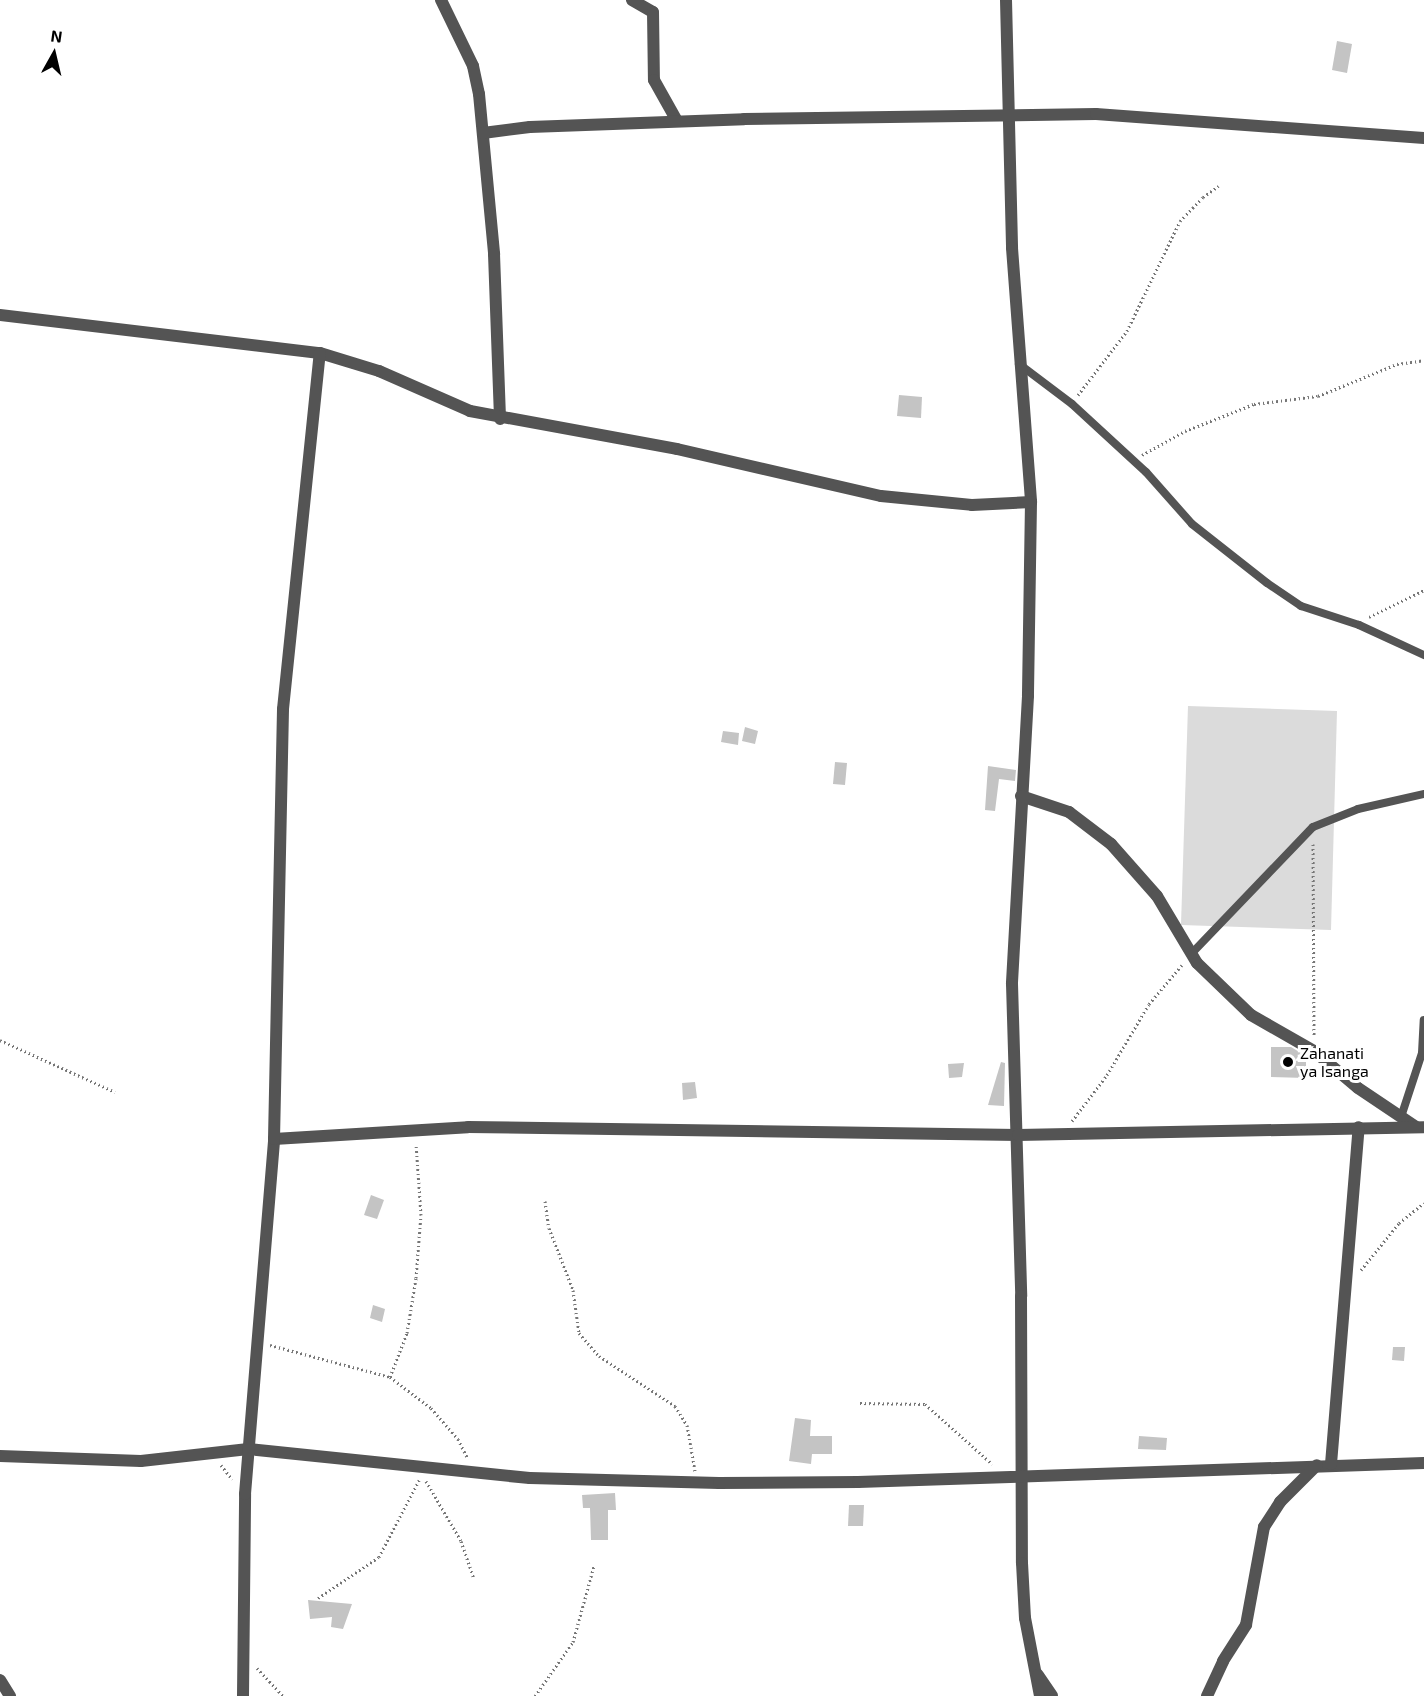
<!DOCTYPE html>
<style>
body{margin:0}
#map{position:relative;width:1424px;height:1696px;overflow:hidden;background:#fff;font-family:"Exo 2",sans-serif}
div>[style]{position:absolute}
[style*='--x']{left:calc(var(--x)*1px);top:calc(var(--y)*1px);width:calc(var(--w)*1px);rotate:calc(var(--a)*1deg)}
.green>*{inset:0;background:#dbdbdb}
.building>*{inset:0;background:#c4c4c4}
.path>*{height:3px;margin-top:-1.5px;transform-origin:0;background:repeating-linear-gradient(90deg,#767676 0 1.5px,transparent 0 4.5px)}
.service>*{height:8px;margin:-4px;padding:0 4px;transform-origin:4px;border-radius:4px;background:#545454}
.minor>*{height:12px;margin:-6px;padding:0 6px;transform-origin:6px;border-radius:6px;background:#545454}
.dots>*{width:16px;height:16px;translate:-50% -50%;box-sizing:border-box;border:3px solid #fff;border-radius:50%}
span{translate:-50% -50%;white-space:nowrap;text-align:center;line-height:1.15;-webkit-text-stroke:6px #fff;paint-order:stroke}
.poi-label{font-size:16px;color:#000}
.left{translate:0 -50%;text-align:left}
.north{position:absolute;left:24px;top:24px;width:60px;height:60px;-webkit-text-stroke:4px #fff;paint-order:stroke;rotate:8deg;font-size:16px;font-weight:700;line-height:24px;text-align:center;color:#000}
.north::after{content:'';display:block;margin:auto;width:21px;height:27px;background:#000;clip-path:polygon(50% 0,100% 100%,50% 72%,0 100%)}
</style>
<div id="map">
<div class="green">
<div style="clip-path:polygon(1188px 706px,1337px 711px,1331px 930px,1181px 925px)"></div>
</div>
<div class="building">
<div style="clip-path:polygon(1337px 41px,1352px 44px,1347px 73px,1332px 70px)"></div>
<div style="clip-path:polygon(899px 395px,922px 397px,921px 418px,897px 416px)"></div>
<div style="clip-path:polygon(745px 727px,758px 731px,755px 744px,742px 741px)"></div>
<div style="clip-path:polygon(723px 731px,739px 733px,738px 745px,721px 742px)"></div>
<div style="clip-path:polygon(835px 762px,847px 763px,845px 785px,833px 784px)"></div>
<div style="clip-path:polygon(988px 766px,1016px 770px,1015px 781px,999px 779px,995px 811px,985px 810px)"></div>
<div style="clip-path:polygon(1271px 1047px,1291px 1047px,1306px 1056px,1306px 1078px,1271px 1077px)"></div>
<div style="clip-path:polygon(1001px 1062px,1005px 1063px,1004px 1106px,988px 1105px)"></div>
<div style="clip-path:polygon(964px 1063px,962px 1077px,949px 1078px,948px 1064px)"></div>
<div style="clip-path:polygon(695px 1082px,697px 1098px,683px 1100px,682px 1083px)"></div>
<div style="clip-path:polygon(371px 1195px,384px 1200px,377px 1219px,364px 1215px)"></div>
<div style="clip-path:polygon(373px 1305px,385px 1309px,382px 1322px,370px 1318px)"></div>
<div style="clip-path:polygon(1393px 1347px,1405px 1347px,1404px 1361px,1392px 1360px)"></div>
<div style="clip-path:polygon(795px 1418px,811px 1420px,810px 1436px,832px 1436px,832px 1454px,812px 1454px,811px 1464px,789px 1461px)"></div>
<div style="clip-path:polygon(1139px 1436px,1167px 1438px,1166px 1450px,1138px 1449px)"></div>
<div style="clip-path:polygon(615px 1493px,616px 1510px,608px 1510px,608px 1540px,591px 1540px,590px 1508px,583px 1508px,582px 1495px)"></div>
<div style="clip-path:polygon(849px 1505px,864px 1505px,863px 1526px,848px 1526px)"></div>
<div style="clip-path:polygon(308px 1600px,352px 1604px,343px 1629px,331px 1627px,332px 1617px,310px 1619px)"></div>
</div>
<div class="path">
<div style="--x:1078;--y:395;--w:81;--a:-52.6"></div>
<div style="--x:1127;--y:331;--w:122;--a:-64.3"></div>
<div style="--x:1180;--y:221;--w:33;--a:-46"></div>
<div style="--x:1203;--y:197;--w:19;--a:-35"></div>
<div style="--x:1142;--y:455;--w:49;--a:-29.2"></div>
<div style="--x:1185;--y:431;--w:74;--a:-21.4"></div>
<div style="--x:1254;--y:404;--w:64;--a:-7.1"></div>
<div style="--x:1318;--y:396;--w:85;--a:-22.1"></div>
<div style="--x:1397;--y:364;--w:27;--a:-8"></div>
<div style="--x:1369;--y:617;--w:61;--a:-26.1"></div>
<div style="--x:1313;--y:844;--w:191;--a:89.7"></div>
<div style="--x:0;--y:1040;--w:126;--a:24.3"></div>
<div style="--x:1072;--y:1121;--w:58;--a:-52.7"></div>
<div style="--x:1107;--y:1075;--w:82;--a:-59.4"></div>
<div style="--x:1149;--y:1004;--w:51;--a:-49.8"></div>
<div style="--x:545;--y:1201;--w:27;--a:82"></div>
<div style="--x:549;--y:1228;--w:66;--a:68.8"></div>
<div style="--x:573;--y:1290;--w:43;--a:82.1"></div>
<div style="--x:579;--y:1333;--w:30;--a:49"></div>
<div style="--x:599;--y:1356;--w:91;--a:33.3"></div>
<div style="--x:675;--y:1406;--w:22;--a:58"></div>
<div style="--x:687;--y:1425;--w:47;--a:80.1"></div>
<div style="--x:1361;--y:1270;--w:60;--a:-51"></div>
<div style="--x:1399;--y:1223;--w:32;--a:-39"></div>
<div style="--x:270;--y:1345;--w:124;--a:14.9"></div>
<div style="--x:390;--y:1377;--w:51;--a:37.1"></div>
<div style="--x:431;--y:1408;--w:41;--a:48.9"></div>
<div style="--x:458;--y:1439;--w:22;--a:63"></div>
<div style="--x:390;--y:1377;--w:47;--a:-68.9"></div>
<div style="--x:407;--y:1333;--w:56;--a:-80.7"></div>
<div style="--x:416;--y:1278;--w:63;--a:-85.5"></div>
<div style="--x:421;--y:1215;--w:71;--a:-94"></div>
<div style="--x:860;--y:1403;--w:65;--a:0.9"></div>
<div style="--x:925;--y:1404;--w:90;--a:41.8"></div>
<div style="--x:221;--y:1465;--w:18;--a:52"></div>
<div style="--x:426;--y:1481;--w:69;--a:59.7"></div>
<div style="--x:461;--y:1541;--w:39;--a:71"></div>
<div style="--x:318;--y:1598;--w:73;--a:-33.9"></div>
<div style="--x:379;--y:1557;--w:87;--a:-62.5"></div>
<div style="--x:257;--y:1668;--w:38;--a:47"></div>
<div style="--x:535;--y:1696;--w:66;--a:-54.9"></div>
<div style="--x:573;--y:1642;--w:79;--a:-74.6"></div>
</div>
<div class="service">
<div style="--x:1019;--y:364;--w:66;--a:37"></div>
<div style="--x:1072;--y:404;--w:100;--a:42.6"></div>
<div style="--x:1146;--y:472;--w:69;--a:48.5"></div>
<div style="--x:1192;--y:524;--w:95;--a:38.2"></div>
<div style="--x:1267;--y:583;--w:41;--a:34.1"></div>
<div style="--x:1301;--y:606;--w:61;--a:18.1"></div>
<div style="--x:1359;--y:625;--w:72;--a:24.8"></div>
<div style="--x:1193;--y:952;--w:173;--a:-46.2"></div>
<div style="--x:1313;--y:827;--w:48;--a:-21.8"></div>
<div style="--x:1358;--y:809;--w:68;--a:-12.8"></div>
<div style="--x:1401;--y:1117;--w:67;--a:-71.8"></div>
<div style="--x:1422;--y:1053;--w:33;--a:-87"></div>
</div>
<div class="minor">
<div style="--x:441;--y:0;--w:73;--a:64.1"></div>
<div style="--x:473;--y:66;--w:29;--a:78"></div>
<div style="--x:479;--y:94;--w:161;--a:84.6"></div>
<div style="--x:494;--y:254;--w:165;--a:87.9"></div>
<div style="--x:632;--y:0;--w:24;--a:30"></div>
<div style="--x:653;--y:12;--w:68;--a:89.2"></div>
<div style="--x:654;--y:80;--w:47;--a:60.7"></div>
<div style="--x:1006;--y:0;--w:248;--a:88.6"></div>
<div style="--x:1012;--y:248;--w:255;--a:85.7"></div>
<div style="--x:1031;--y:502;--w:194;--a:90.9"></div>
<div style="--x:1028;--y:696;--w:288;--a:93.2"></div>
<div style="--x:1012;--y:984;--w:312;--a:88.3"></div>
<div style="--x:1021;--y:1296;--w:267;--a:89.8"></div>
<div style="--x:1022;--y:1563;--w:55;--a:86.9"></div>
<div style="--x:1025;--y:1618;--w:79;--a:79.1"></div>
<div style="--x:483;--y:133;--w:47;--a:-7.3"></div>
<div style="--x:530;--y:127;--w:214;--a:-2.1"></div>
<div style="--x:744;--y:119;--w:352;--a:-0.8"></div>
<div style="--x:1096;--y:114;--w:329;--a:4.2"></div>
<div style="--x:0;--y:315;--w:322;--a:6.8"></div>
<div style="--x:320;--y:353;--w:62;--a:17"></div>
<div style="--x:379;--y:371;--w:99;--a:23.7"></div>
<div style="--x:470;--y:411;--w:210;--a:10.4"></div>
<div style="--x:677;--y:449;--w:209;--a:13"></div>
<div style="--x:881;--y:496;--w:91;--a:5.6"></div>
<div style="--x:972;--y:505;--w:59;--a:-2.9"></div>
<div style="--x:1021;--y:796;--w:51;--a:18.4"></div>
<div style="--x:1069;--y:812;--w:53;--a:37.3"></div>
<div style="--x:1111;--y:844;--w:69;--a:48.5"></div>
<div style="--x:1157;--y:896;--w:78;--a:59.2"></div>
<div style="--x:1197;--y:963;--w:75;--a:43.9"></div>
<div style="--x:1251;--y:1015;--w:73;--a:29.7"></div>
<div style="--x:1314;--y:1051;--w:57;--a:40.1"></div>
<div style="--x:1358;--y:1088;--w:70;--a:33.9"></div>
<div style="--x:274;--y:1139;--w:194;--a:-3.5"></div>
<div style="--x:468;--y:1127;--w:550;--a:0.83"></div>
<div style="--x:1018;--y:1135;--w:406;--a:-1.1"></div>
<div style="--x:0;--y:1456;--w:141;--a:2"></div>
<div style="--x:141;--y:1461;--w:108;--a:-6.4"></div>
<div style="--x:248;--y:1449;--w:283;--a:5.9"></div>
<div style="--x:530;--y:1478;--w:189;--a:1.5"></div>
<div style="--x:719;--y:1483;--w:139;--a:-0.4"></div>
<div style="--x:858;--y:1482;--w:566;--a:-1.92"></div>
<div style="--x:1331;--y:1464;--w:338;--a:-85.3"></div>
<div style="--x:1038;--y:1675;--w:25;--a:56"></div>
<div style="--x:0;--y:1680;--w:19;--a:58"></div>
<div style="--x:243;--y:1696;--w:202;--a:-89.4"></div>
<div style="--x:245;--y:1494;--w:356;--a:-85.3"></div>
<div style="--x:274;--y:1139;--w:430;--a:-88.8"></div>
<div style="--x:283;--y:709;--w:358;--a:-84.1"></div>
<div style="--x:1207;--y:1696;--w:38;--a:-65"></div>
<div style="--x:1223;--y:1661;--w:43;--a:-57.4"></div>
<div style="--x:1246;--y:1625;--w:100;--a:-79.6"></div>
<div style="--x:1264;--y:1527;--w:30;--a:-57"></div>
<div style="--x:1280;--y:1502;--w:52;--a:-45"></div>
</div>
<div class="dots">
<div style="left:1288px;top:1062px;background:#000"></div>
</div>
<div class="poi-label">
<span class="left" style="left:1300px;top:1062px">Zahanati<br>ya Isanga</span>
</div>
<div class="north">N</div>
</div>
